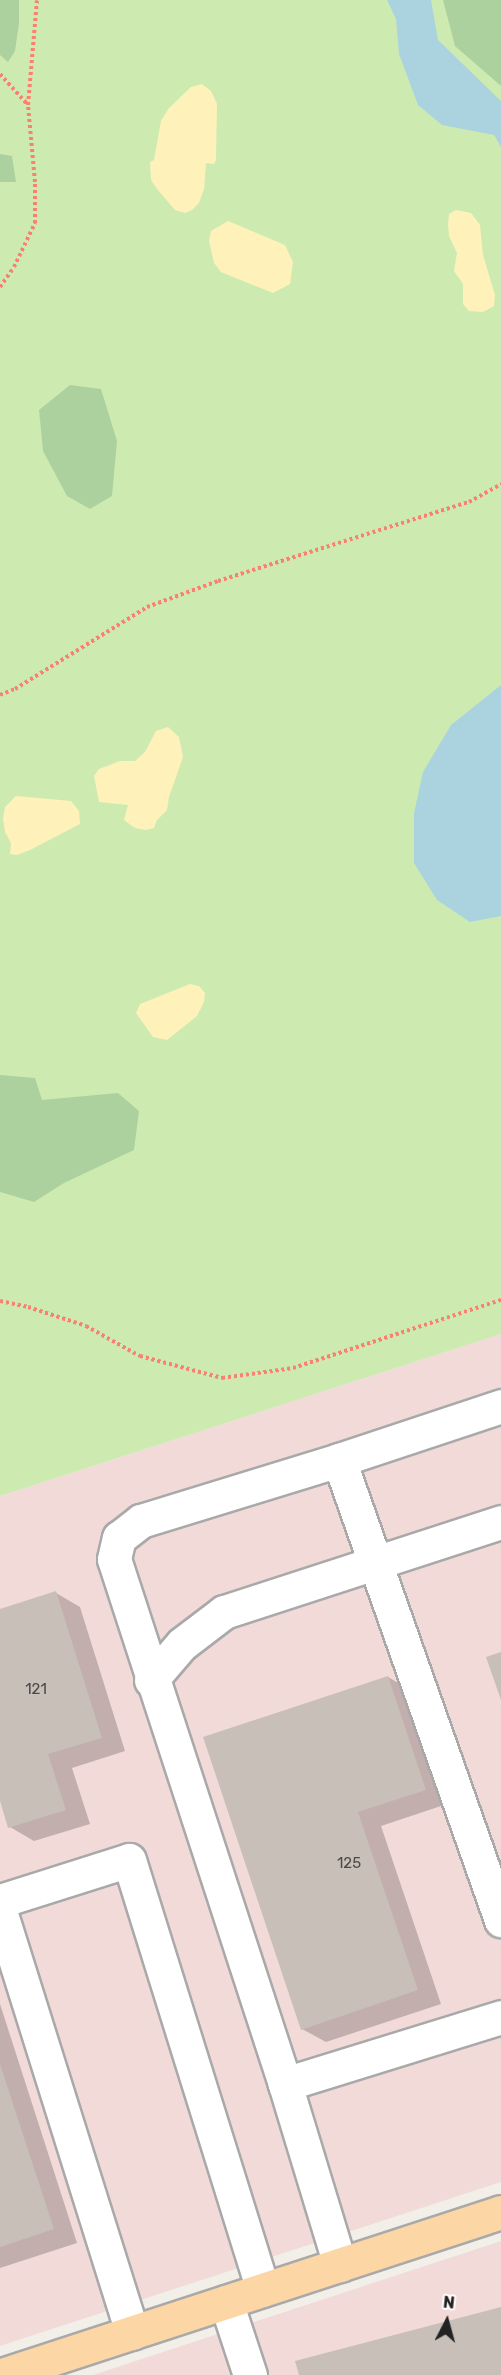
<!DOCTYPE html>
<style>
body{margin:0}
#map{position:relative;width:501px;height:2375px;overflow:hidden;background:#f2efe9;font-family:Rubik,sans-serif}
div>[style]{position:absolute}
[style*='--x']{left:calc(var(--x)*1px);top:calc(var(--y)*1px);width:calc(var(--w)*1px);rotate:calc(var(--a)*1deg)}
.commercial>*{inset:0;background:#f2dad9}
.grass>*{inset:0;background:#cdebb0}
.forest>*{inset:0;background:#add19e}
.sand>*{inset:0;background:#fff1ba}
.water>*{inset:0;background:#aad3df}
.shadow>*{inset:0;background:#0003}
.building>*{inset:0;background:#c7bfb8}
.path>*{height:4px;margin-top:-2px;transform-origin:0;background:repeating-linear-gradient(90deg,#fa8072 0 3px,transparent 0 6px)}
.roads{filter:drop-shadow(2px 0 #a9a9a9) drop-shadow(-2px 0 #a9a9a9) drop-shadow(0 2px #a9a9a9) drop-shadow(0 -2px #a9a9a9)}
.minor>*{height:33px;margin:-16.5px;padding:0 16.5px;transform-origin:16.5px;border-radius:16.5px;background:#fff}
.major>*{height:33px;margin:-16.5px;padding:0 16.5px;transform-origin:16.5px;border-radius:16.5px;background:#fcd6a4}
span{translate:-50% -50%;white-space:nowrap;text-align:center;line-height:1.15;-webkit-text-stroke:6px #fff;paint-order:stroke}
.number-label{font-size:15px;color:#4b4948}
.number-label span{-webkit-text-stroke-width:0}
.north{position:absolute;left:417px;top:2291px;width:60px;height:60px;-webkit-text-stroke:4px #fff;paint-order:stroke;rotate:6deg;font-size:16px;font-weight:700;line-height:24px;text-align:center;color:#222}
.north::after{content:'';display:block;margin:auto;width:21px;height:27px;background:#222;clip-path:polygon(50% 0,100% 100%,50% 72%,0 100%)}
</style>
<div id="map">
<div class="commercial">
<div style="clip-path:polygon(501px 1334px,501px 2182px,0 2346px,0 1496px)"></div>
<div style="clip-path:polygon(501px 2241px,501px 2375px,93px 2375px)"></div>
</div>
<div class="grass">
<div style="clip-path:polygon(0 0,501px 0,501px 1334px,0 1496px)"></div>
</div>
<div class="forest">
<div style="clip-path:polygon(0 0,19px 0,19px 23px,15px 51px,8px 62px,0 55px)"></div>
<div style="clip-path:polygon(443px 0,501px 0,501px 86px,455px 46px)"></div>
<div style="clip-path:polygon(0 154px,12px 156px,16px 182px,0 182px)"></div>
<div style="clip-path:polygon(70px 385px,101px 389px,117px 441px,112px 496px,90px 509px,67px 496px,43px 451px,39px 410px)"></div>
<div style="clip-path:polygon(0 1075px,35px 1078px,42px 1100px,118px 1093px,139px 1111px,134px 1150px,64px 1183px,34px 1202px,0 1192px)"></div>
</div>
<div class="sand">
<div style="clip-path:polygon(202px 84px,211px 91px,217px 104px,216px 160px,214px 164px,206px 163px,204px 189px,199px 203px,192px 210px,185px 213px,175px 210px,157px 189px,151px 180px,150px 162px,154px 160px,161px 121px,169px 108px,191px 87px)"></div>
<div style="clip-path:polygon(456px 210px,471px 213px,480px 225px,483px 255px,495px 295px,494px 306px,483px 312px,469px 311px,463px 304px,463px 284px,454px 271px,457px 253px,449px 236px,448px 224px,449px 214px)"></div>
<div style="clip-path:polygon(228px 221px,285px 245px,293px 262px,290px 284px,273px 293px,221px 272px,214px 263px,209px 241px,211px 231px)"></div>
<div style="clip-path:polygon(168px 727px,179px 737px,183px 757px,169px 797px,167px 810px,157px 820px,154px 828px,146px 830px,135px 828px,124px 820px,128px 805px,99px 802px,94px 776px,99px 769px,107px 766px,120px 761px,135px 761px,145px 752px,156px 731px)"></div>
<div style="clip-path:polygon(16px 796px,71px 801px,79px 811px,80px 824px,30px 850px,17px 855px,10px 854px,11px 843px,5px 832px,3px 819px,5px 807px)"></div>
<div style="clip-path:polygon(190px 984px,199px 986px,205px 993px,204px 1002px,197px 1016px,167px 1040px,153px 1037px,136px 1013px,140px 1004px)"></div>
</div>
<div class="water">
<div style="clip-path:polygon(387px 0,431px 0,438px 40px,501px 101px,501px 147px,494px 135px,442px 125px,418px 105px,399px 54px,396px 19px)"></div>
<div style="clip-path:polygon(501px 685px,501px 916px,470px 922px,437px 900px,414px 863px,414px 813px,423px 772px,451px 725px)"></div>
</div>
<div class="shadow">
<div style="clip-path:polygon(56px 1593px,80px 1607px,125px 1751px,72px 1768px,90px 1824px,34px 1841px,10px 1827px,0 1797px,0 1610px)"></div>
<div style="clip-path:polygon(388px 1677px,412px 1691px,450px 1803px,381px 1826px,441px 2004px,326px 2042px,302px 2029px)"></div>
<div style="clip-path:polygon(0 2004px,77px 2243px,0 2268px)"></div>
</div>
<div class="building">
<div style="clip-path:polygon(56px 1591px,102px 1738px,48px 1754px,66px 1810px,8px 1828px,0 1801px,0 1609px)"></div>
<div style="clip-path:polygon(501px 1652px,501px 1700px,486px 1657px)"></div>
<div style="clip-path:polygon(388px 1676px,426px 1790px,358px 1812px,418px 1990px,301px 2030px,203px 1737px)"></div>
<div style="clip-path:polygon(0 2064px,54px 2229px,0 2247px)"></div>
<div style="clip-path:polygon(501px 2307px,501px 2375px,299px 2375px,295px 2361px)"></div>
</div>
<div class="path">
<div style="--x:0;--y:74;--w:42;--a:47.9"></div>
<div style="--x:0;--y:287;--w:24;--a:-55"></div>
<div style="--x:14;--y:267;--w:49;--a:-64.5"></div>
<div style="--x:35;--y:223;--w:41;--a:-90"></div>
<div style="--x:35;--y:182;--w:77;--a:-95.2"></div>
<div style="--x:28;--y:105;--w:105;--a:-85.1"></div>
<div style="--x:0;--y:695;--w:16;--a:-22"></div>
<div style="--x:15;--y:689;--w:155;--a:-31.8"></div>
<div style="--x:147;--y:607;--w:76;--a:-20.1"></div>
<div style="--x:218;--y:581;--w:263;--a:-17.5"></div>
<div style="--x:469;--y:502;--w:37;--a:-29"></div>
<div style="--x:0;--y:1301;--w:29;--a:12"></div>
<div style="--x:28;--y:1307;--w:61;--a:18.1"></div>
<div style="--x:86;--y:1326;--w:62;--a:29.1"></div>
<div style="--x:140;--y:1356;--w:85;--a:15"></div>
<div style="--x:222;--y:1378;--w:72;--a:-8"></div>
<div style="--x:293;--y:1368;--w:219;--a:-18.1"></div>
</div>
<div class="roads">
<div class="minor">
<div style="--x:339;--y:1460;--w:488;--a:70.6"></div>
<div style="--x:151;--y:1680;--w:48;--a:-49.3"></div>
<div style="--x:182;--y:1644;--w:53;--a:-37.3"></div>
<div style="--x:224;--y:1612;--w:291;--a:-18"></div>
<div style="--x:0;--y:1901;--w:135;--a:-17.6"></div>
<div style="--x:129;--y:1860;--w:450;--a:72.7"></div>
<div style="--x:0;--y:1911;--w:442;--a:72.6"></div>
<div style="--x:285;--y:2084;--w:226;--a:-17.2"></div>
<div style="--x:340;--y:2265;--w:189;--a:-106.9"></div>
<div style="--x:285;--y:2084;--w:552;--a:-108.04"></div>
<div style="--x:114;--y:1559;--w:22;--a:-77"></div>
<div style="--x:119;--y:1538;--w:28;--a:-38"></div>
<div style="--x:141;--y:1521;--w:207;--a:-17.1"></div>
<div style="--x:339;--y:1460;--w:171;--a:-18.4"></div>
<div style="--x:226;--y:2302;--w:77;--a:71.8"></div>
</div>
<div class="major">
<div style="--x:2;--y:2375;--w:525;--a:-18.09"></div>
</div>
</div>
<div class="number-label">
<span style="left:36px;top:1690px">121</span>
<span style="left:349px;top:1864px">125</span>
</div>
<div class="north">N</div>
</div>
